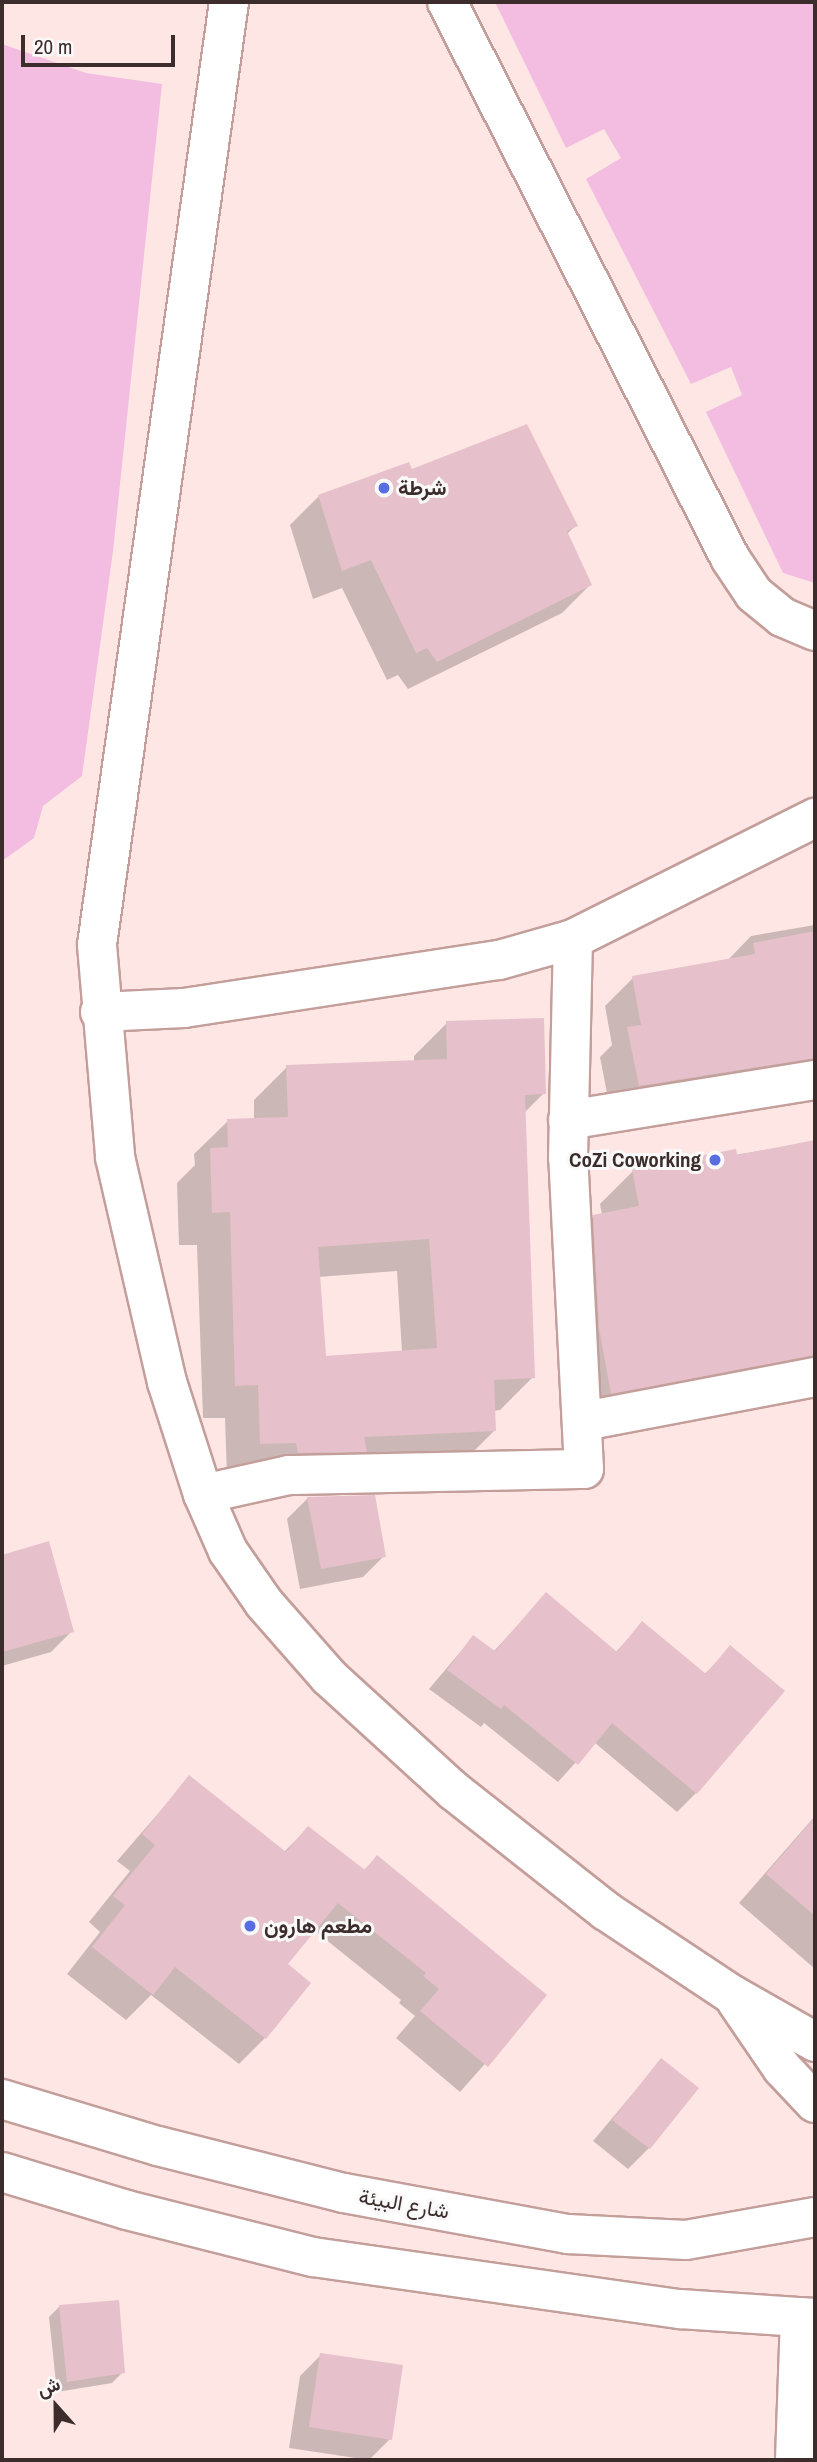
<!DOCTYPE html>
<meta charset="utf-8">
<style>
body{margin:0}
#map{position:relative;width:817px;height:2462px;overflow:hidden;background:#fee6e4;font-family:"Archivo Narrow",Vazirmatn,sans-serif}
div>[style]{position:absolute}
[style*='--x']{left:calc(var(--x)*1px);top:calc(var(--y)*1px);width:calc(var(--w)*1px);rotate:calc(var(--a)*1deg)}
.water>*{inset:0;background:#f3bde1}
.shadow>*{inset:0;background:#0003}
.building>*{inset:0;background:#e6c0ca}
.roads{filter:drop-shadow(2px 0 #c39e9a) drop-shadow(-2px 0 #c39e9a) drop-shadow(0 2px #c39e9a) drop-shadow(0 -2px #c39e9a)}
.minor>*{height:38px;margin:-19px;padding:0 19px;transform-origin:19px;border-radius:19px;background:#fff}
.major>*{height:38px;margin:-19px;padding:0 19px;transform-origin:19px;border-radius:19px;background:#fff}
.dots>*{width:19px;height:19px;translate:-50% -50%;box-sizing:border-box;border:4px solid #f9f9f9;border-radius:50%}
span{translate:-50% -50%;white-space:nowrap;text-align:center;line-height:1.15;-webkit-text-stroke:6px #f9f9f9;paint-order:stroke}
.poi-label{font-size:21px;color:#3c2d2c;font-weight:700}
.left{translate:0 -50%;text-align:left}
.right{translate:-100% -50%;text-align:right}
.street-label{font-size:21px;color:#3c2d2c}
.frame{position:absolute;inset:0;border:4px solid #3c2d2c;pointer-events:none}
.north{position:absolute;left:21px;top:2371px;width:70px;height:70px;-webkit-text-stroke:5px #f9f9f9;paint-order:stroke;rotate:339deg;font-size:19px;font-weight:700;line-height:28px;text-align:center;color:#3c2d2c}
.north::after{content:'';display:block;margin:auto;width:24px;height:32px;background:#3c2d2c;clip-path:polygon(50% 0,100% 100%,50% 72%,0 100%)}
.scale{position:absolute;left:21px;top:35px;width:154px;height:32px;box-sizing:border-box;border:4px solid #3c2d2c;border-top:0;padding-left:9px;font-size:21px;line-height:24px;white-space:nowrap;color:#3c2d2c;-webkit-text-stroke:5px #f9f9f9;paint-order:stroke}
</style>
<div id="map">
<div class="water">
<div style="clip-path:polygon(495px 2px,815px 2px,815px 583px,783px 573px,706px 412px,742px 395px,731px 367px,691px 384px,586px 179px,621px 158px,604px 129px,566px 148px)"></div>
<div style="clip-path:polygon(2px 44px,86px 73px,162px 84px,113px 551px,82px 776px,43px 806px,34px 838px,2px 861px)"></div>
</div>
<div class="shadow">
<div style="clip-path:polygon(411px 471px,576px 525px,566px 535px,590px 585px,562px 613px,408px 689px,398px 675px,387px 680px,342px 588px,313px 599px,290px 525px,319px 496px)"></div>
<div style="clip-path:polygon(815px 925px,815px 1079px,611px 1114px,600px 1057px,612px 1045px,605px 1006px,633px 978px,727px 961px,751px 936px)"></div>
<div style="clip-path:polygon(evenodd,447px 1023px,544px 1093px,524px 1113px,533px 1377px,500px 1410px,493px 1411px,494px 1431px,461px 1464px,227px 1476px,225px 1418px,203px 1418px,197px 1245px,179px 1245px,177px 1183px,195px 1165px,194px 1154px,228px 1121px,254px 1120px,254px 1100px,287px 1067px,414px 1062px,414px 1056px,447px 1023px,397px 1271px,402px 1352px,324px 1357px,318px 1277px,397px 1271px)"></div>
<div style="clip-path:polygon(815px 1142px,815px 1378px,578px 1426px,560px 1250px,594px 1217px,602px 1215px,600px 1204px,633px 1171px)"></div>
<div style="clip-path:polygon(308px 1498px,384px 1556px,363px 1577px,300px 1589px,287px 1519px)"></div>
<div style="clip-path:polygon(48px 1544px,72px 1631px,51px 1652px,2px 1666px,2px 1557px)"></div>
<div style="clip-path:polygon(546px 1595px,615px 1653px,642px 1624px,704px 1675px,730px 1648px,696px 1793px,677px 1812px,594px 1742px,558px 1782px,484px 1723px,481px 1727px,429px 1689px,473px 1637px,493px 1652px)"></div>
<div style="clip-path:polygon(189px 1778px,284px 1852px,308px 1828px,363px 1871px,377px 1857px,545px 1996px,460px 2092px,396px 2038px,415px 2016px,399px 2003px,401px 2000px,314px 1930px,285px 1965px,265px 2038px,239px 2064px,151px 1995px,126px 2020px,67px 1974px,100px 1932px,89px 1922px,130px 1871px,117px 1861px)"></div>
<div style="clip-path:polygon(815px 1816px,815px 1969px,739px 1903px)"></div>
<div style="clip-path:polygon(661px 2060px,649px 2148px,628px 2169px,593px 2141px)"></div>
<div style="clip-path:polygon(60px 2306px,123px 2372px,112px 2383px,57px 2392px,49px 2317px)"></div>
<div style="clip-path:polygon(321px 2355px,390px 2439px,369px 2460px,289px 2448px,300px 2376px)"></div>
</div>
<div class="building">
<div style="clip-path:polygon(527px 424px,578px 526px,567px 531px,592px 585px,437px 662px,427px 648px,416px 653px,371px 560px,342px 571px,318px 495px,409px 462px,412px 469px)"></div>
<div style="clip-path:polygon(815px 931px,815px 1058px,639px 1086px,627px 1027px,641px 1025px,632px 976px,755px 954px,753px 943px)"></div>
<div style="clip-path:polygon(evenodd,544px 1018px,546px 1094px,525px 1095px,535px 1378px,494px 1380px,496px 1431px,364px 1437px,367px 1452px,298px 1453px,296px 1443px,260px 1444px,258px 1385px,235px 1386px,230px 1212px,212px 1213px,210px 1148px,228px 1147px,227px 1119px,288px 1117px,286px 1065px,447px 1059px,446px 1021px,544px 1018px,429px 1239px,437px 1348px,326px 1356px,318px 1247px,429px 1239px)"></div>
<div style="clip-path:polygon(815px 1140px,815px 1355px,611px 1394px,599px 1328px,593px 1215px,639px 1206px,632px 1169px,736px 1149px,737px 1155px)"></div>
<div style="clip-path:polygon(375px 1495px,386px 1557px,321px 1569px,307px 1497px)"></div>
<div style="clip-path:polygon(49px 1541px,74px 1632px,2px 1652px,2px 1555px)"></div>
<div style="clip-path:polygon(546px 1592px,617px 1652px,642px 1621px,706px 1674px,730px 1645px,785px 1691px,697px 1794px,612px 1723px,578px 1765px,504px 1705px,501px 1709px,447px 1670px,473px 1635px,495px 1651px)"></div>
<div style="clip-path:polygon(189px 1775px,286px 1852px,308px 1826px,365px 1870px,377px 1855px,547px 1995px,488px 2067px,420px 2011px,439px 1989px,423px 1976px,426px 1973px,338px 1903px,288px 1964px,311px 1983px,266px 2039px,175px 1967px,153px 1995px,92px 1947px,125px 1905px,113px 1896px,155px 1845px,142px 1834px)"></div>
<div style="clip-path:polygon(815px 1817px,815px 1916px,766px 1874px)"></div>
<div style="clip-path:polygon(661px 2058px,699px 2088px,650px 2149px,612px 2120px)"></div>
<div style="clip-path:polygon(119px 2300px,125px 2373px,67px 2382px,59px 2305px)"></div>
<div style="clip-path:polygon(320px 2353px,403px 2365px,392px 2440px,309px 2427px)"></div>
</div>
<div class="roads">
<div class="minor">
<div style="--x:229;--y:2;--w:952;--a:97.97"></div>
<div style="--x:97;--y:945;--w:213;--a:85.1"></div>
<div style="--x:115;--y:1157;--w:231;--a:77"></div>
<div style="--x:167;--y:1382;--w:118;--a:72.2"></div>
<div style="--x:203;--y:1494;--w:62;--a:66.3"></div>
<div style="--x:228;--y:1551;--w:63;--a:55.3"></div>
<div style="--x:264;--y:1603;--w:98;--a:48.7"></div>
<div style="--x:329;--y:1677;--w:169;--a:42.4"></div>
<div style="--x:454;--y:1791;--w:194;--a:38.3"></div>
<div style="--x:606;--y:1911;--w:150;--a:33.6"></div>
<div style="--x:731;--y:1994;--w:97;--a:29.7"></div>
<div style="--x:447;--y:2;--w:624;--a:63.02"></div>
<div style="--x:730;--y:558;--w:43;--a:56.3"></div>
<div style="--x:754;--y:594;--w:36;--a:39"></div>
<div style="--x:782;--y:617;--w:36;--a:23"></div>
<div style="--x:100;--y:1012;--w:84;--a:-2.7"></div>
<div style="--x:184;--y:1008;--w:319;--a:-8.7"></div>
<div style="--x:499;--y:960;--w:77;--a:-15.8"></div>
<div style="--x:573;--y:939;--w:271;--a:-26.6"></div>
<div style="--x:568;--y:1120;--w:250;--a:-9.2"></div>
<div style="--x:584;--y:1421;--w:235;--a:-10.8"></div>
<div style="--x:203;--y:1494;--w:88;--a:-12.5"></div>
<div style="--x:289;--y:1475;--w:295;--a:-1.2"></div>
<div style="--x:584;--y:1469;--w:311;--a:-92.9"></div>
<div style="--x:568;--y:1158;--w:219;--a:-88.7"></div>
<div style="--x:737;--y:2002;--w:80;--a:55.7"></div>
<div style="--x:782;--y:2068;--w:48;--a:46.7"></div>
<div style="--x:795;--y:2460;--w:143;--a:-88"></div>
</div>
<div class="major">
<div style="--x:2;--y:2099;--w:163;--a:16.8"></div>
<div style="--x:158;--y:2146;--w:192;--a:14.2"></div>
<div style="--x:344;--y:2193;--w:228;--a:10.4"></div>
<div style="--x:568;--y:2234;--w:118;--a:2.9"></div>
<div style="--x:686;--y:2240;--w:131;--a:-10.1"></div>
<div style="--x:2;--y:2172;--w:131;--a:16.9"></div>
<div style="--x:127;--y:2210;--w:192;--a:14.2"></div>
<div style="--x:313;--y:2257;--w:371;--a:8.1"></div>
<div style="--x:680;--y:2309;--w:135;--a:3.8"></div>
</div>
</div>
<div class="dots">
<div style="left:384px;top:488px;background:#596de3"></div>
<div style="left:715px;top:1160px;background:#596de3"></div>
<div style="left:250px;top:1926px;background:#596de3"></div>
</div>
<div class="poi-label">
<span class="left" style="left:398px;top:488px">شرطة</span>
<span class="right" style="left:701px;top:1160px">CoZi Coworking</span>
<span class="left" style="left:264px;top:1926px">مطعم هارون</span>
</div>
<div class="street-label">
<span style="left:404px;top:2204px;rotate:10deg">شارع البيئة</span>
</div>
<div class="frame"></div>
<div class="north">ش</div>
<div class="scale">20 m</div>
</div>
